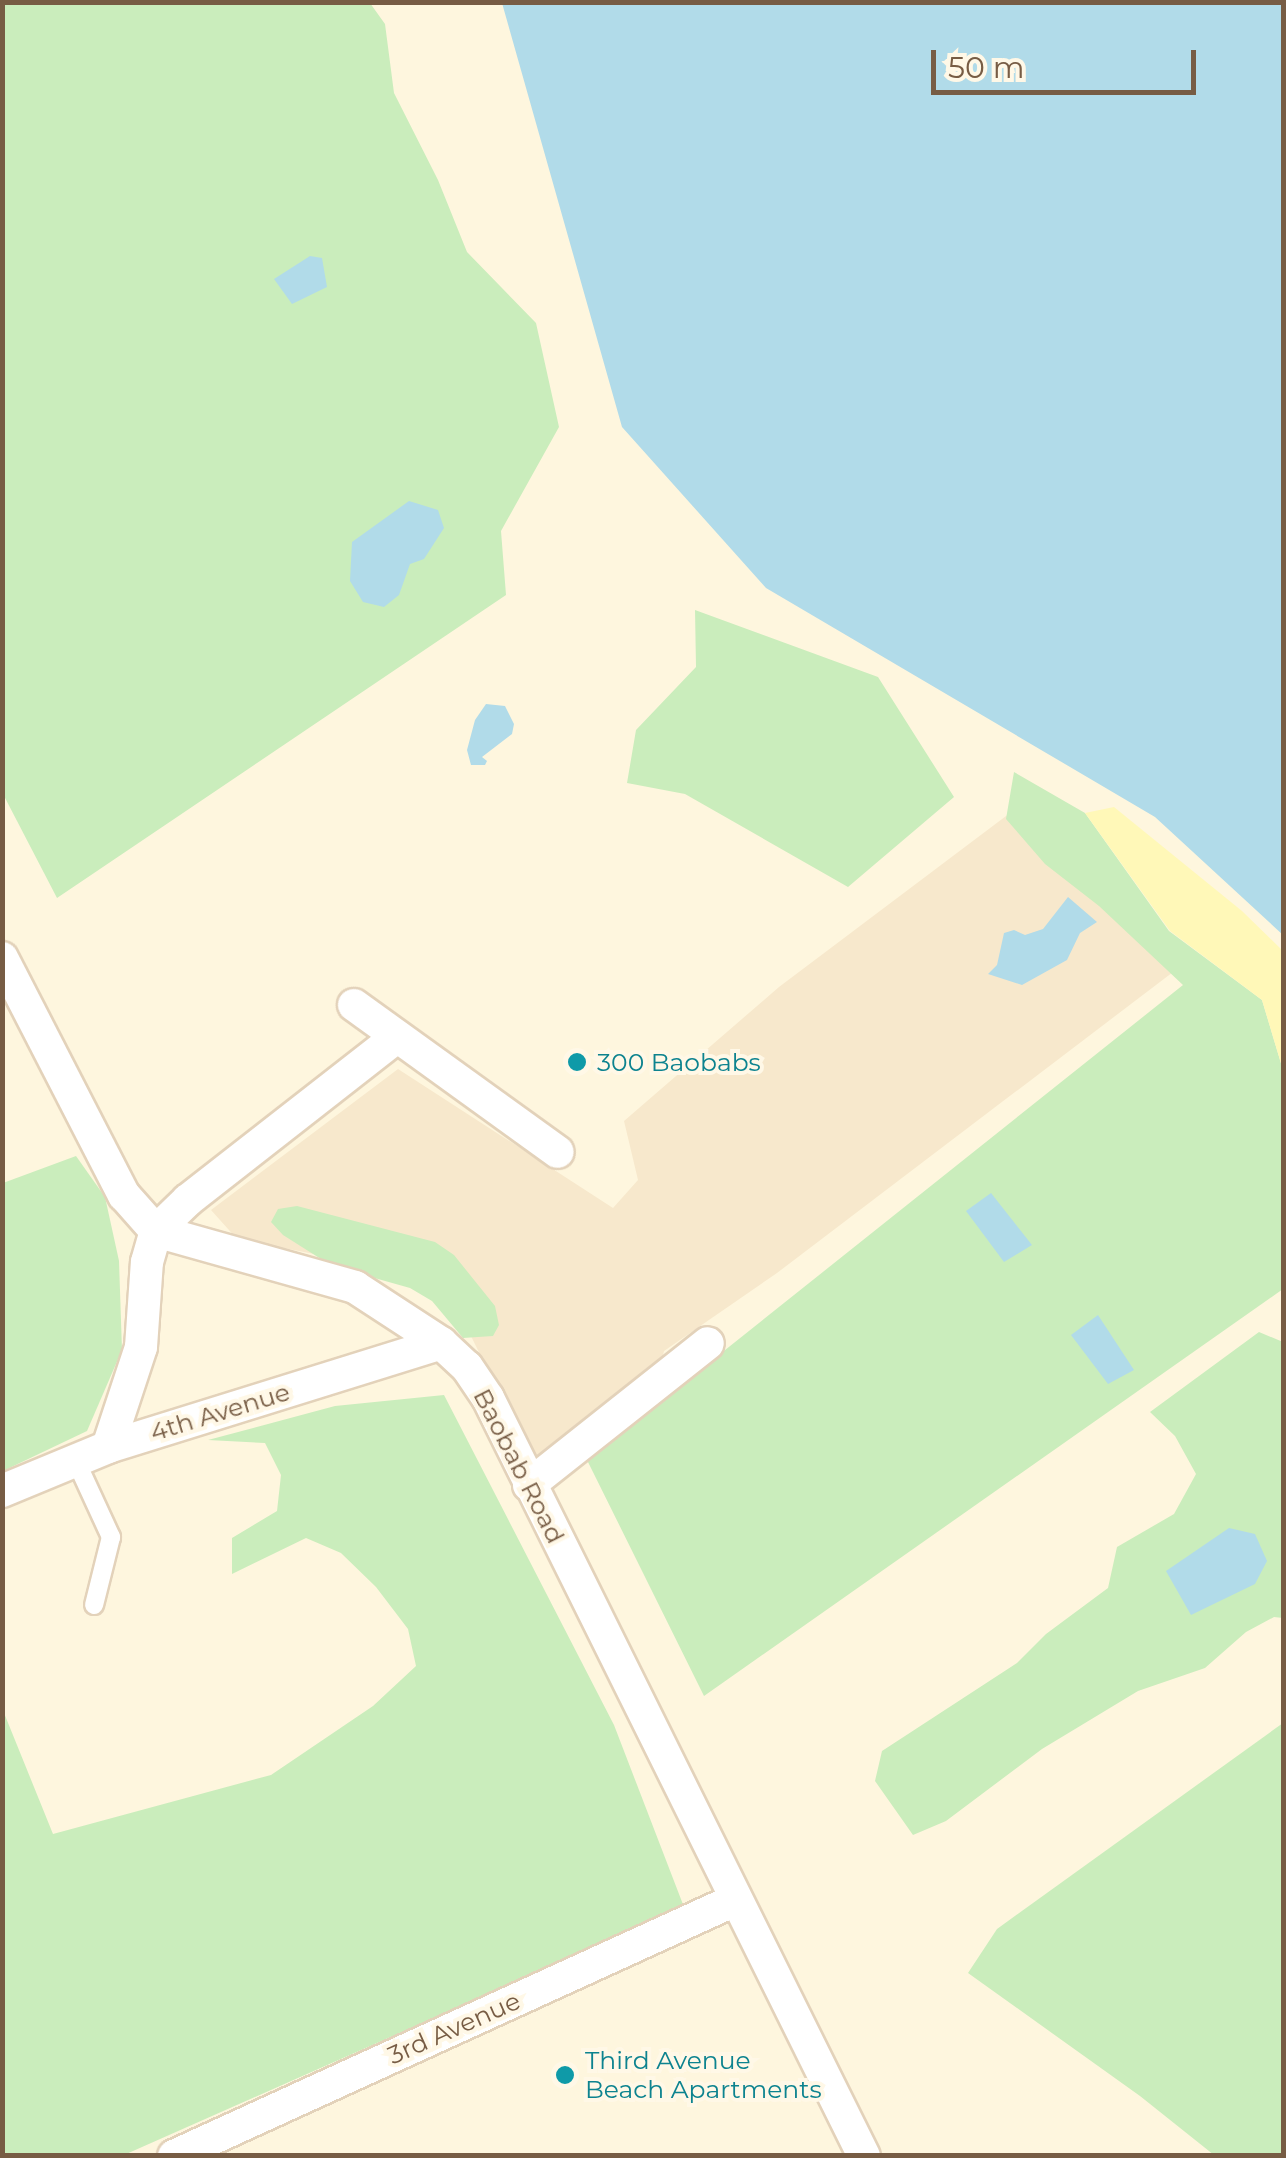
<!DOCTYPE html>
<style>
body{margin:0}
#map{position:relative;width:1286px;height:2158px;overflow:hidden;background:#fef6de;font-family:Montserrat,sans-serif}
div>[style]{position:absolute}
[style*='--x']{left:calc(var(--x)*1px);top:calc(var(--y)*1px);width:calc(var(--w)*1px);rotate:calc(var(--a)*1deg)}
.residential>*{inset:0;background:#f7e8cc}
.green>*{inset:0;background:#caedbc}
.sand>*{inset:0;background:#fff8b8}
.water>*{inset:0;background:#b1dbe9}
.roads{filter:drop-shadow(2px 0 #e3d2ba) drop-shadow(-2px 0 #e3d2ba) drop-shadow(0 2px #e3d2ba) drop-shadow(0 -2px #e3d2ba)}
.service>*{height:18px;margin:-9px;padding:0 9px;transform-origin:9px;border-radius:9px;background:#fff}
.minor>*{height:32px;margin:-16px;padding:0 16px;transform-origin:16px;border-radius:16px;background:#fff}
.dots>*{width:28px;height:28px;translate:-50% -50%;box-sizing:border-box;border:5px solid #fff8e7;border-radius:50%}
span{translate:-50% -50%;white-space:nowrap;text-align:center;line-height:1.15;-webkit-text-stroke:8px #fff8e7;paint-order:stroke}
.culture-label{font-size:25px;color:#0d838f}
.left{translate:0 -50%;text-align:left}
.street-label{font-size:25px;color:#775c44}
.frame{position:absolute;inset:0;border:5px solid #775c44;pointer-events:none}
.scale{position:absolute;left:931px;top:50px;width:265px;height:45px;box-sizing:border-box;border:5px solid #775c44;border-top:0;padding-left:12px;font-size:30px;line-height:35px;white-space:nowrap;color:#775c44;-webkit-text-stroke:8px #fff8e7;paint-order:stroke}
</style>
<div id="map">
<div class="residential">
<div style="clip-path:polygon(1018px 807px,1181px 966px,777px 1273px,664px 1351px,659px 1372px,538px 1472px,469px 1332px,417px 1274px,237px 1239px,211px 1210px,398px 1069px,613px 1208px,638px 1180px,624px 1121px,779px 987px)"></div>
</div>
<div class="green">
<div style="clip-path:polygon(2px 3px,370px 3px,385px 24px,394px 93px,438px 180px,467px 252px,536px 323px,559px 427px,501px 531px,506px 595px,57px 898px,3px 794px)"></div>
<div style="clip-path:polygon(695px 610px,878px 677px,954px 797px,848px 887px,685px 794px,627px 783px,636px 730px,696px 667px)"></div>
<div style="clip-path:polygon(1014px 772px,1085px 813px,1169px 931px,1262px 1000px,1283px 1070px,1283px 1289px,704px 1696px,587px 1460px,1183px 985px,1099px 906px,1045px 864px,1006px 819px)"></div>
<div style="clip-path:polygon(76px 1156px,105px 1197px,119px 1261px,122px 1350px,87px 1431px,3px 1471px,3px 1183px)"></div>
<div style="clip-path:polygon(297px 1206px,435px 1242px,454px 1255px,495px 1306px,499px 1325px,493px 1336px,463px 1338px,432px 1301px,410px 1288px,332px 1266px,283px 1235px,271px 1222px,278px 1209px)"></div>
<div style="clip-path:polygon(1259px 1332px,1283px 1342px,1283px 1618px,1274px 1617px,1246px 1632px,1205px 1668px,1138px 1691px,1042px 1749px,946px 1821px,913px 1835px,875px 1781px,882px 1751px,1017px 1663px,1046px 1634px,1108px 1588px,1117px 1547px,1174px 1514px,1196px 1474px,1175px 1436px,1150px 1412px)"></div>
<div style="clip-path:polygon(444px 1395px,614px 1725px,684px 1907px,124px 2155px,3px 2155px,2px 1708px,53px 1834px,271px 1775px,373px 1706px,416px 1666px,408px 1629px,376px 1587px,341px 1553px,306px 1538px,232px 1574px,232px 1538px,277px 1511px,281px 1475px,265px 1443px,208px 1440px,335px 1406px)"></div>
<div style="clip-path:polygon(1283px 1723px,1283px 2155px,1214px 2155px,1140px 2096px,968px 1973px,997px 1929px)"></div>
</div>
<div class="sand">
<div style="clip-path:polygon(1114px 807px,1242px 911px,1283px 951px,1283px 1070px,1262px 1000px,1170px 931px,1085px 813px)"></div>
</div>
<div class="water">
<div style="clip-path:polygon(502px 3px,1283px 3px,1283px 935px,1155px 817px,766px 588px,622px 427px)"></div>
<div style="clip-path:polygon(310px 256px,322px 258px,327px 287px,292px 304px,274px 279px)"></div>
<div style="clip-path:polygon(409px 501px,438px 510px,444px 528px,424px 559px,410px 564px,399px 595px,384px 607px,363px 602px,350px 581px,352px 542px)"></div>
<div style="clip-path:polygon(486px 704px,505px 706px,514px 724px,512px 734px,482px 757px,487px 761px,485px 765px,471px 765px,467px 750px,475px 720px)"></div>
<div style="clip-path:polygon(1068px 897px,1097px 922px,1080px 933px,1067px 960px,1022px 985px,988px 974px,997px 965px,1004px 933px,1014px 930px,1025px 935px,1043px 929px)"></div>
<div style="clip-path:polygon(991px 1193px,1032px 1245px,1004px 1262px,966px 1211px)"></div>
<div style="clip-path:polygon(1098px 1315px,1134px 1370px,1108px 1384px,1071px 1335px)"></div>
<div style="clip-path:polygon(1229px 1528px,1255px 1534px,1267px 1561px,1255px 1584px,1191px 1615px,1166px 1571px)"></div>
</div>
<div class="roads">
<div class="service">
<div style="--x:76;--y:1461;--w:84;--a:65.3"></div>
<div style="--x:111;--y:1537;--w:70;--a:104"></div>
</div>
<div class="minor">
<div style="--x:2;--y:958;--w:267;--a:62.8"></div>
<div style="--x:124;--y:1195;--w:48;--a:48.4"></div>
<div style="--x:156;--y:1231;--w:207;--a:15.7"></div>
<div style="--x:355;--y:1287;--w:103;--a:33.1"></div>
<div style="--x:441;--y:1343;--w:35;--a:43"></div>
<div style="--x:467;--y:1367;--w:37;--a:56"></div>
<div style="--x:488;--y:1398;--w:846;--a:63.62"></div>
<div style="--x:354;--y:1005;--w:251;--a:35.8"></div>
<div style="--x:108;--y:1447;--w:105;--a:-71.7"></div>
<div style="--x:141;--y:1347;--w:85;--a:-86"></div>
<div style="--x:147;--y:1262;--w:32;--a:-74"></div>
<div style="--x:156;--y:1231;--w:45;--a:-44.1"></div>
<div style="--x:188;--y:1200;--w:265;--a:-38"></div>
<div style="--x:529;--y:1485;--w:228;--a:-38.4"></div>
<div style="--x:2;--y:1491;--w:115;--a:-22.5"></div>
<div style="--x:108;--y:1447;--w:349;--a:-17.3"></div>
<div style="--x:174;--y:2156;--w:617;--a:-24.53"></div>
</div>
</div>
<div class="dots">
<div style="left:577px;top:1062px;background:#0f9aa8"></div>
<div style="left:565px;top:2075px;background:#0f9aa8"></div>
</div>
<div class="culture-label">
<span class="left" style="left:597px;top:1062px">300 Baobabs</span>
<span class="left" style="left:585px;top:2075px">Third Avenue<br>Beach Apartments</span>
</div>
<div class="street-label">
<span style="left:220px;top:1412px;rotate:-17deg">4th Avenue</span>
<span style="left:519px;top:1466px;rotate:63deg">Baobab Road</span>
<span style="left:454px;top:2028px;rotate:-24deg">3rd Avenue</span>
</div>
<div class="frame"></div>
<div class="scale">50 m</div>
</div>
